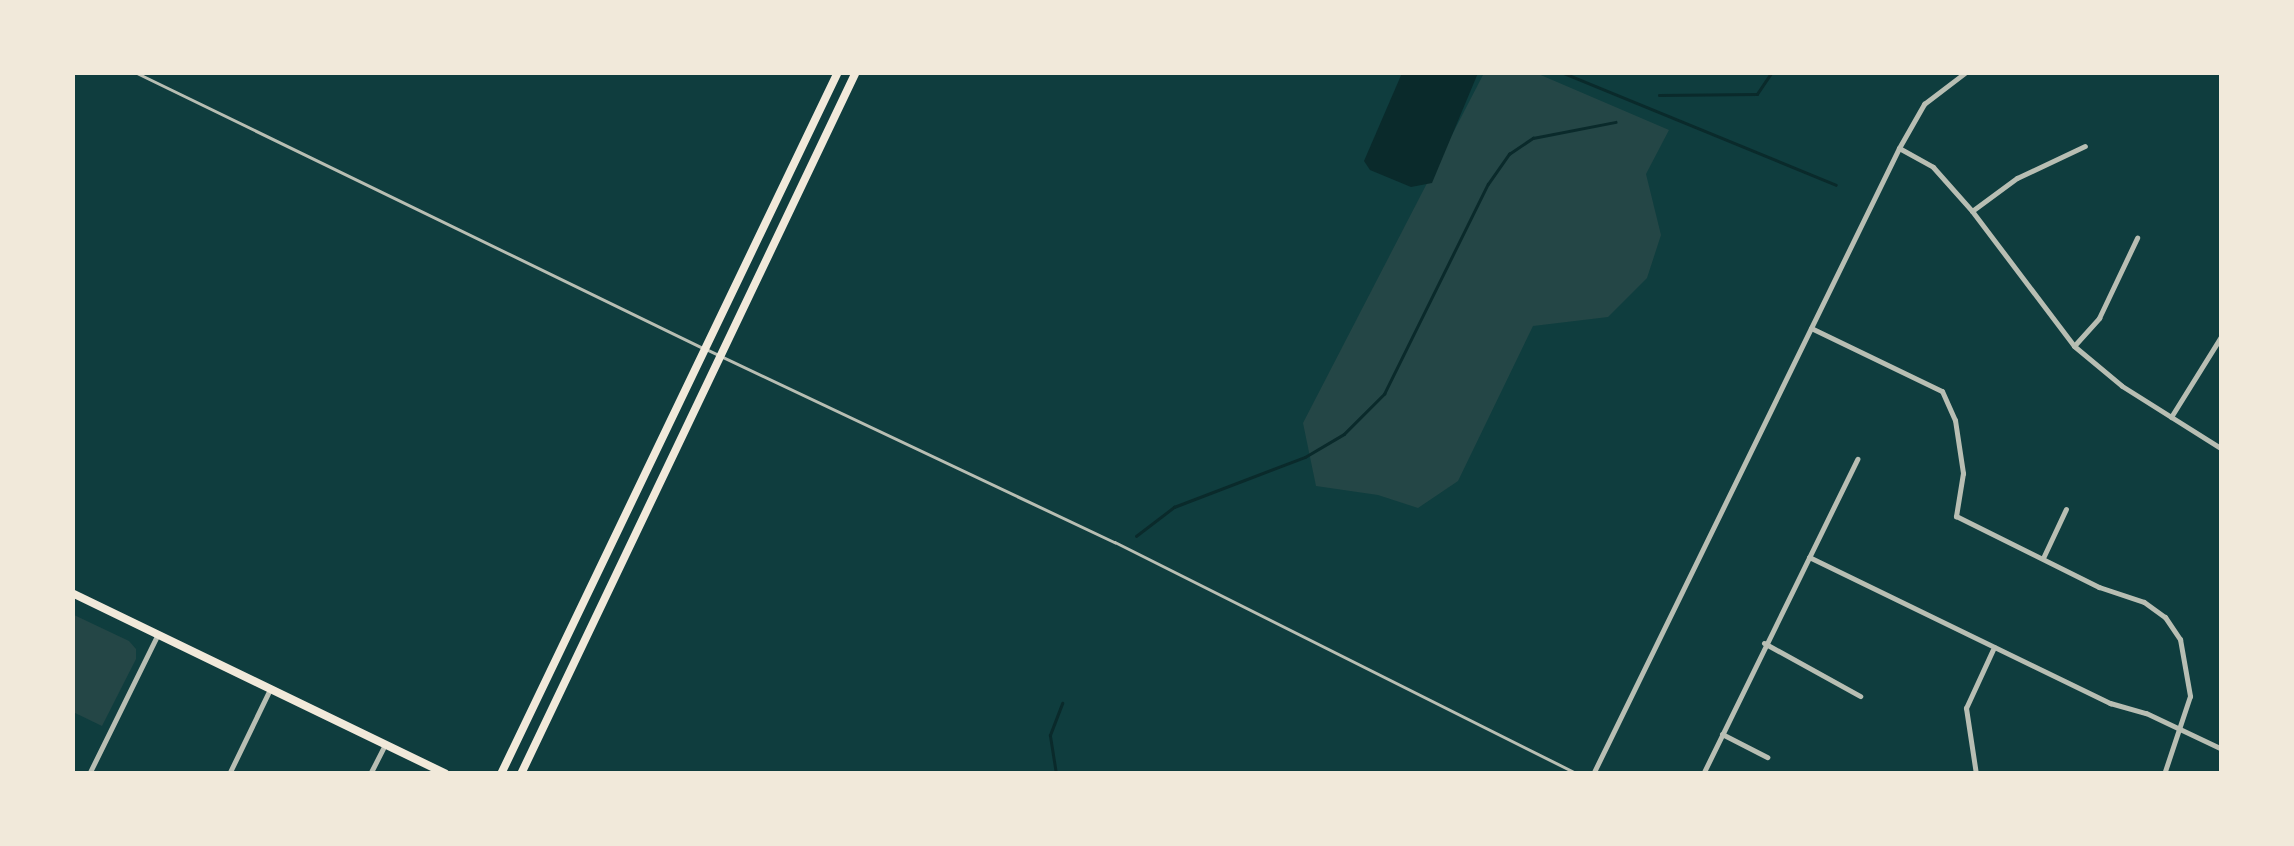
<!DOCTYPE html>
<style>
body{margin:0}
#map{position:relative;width:2294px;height:846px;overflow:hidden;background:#0f3d3e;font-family:Lato,sans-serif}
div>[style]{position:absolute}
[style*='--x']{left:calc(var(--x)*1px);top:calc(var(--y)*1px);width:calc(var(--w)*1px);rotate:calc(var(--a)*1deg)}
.green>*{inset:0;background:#244646}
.water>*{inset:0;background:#0a2a2b}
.stream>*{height:2.5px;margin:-1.25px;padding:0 1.25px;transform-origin:1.25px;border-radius:1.25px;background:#0a2a2b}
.service>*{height:2.5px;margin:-1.25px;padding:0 1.25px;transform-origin:1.25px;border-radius:1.25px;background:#b8beb3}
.minor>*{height:5px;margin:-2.5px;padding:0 2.5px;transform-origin:2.5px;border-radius:2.5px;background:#b8beb3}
.primary>*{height:8px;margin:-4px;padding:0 4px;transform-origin:4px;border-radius:4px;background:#f1e9da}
span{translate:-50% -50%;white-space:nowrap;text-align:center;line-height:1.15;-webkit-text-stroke:10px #f1e9da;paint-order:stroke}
.frame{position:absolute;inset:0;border:75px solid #f1e9da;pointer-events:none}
</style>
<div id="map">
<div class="green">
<div style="clip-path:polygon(1484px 73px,1536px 73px,1669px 130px,1646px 174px,1661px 235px,1647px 278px,1608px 317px,1533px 326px,1458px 481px,1418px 508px,1378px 495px,1316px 486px,1303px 423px)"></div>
<div style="clip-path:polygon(72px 614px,129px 641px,136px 649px,136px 659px,102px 726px,73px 712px)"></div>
</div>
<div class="water">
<div style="clip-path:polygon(1402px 73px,1478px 73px,1432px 183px,1411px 187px,1370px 170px,1364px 161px)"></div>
</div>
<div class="stream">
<div style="--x:1561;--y:72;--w:297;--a:22.3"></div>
<div style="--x:1659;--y:95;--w:98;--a:-0.6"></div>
<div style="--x:1757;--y:94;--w:27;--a:-56"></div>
<div style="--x:1136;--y:536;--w:48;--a:-37.3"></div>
<div style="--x:1174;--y:507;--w:140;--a:-20.9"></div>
<div style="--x:1305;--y:457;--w:45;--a:-30.5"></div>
<div style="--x:1344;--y:434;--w:57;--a:-45"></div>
<div style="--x:1384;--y:394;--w:234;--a:-63.7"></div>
<div style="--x:1488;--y:184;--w:37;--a:-55"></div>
<div style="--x:1509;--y:154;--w:29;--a:-34"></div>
<div style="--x:1533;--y:138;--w:84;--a:-11"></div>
<div style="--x:1056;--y:774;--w:39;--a:-99"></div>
<div style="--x:1050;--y:735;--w:34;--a:-69"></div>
</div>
<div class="service">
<div style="--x:135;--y:72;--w:629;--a:25.91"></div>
<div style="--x:708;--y:350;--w:450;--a:25.3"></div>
<div style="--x:1115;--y:542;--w:518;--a:26.61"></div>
</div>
<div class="minor">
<div style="--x:1899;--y:148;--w:39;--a:29"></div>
<div style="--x:1933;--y:167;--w:59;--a:48.4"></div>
<div style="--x:1972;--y:211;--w:169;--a:52.9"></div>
<div style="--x:2074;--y:346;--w:62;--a:39.8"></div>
<div style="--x:2122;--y:386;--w:118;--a:32.2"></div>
<div style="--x:1972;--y:211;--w:56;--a:-36.3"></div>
<div style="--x:2017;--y:178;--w:75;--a:-25.2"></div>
<div style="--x:1811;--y:328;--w:145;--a:25.7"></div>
<div style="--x:1942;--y:391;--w:32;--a:66"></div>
<div style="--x:1955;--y:420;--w:54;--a:81.4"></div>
<div style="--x:1963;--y:473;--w:44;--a:99.2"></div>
<div style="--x:1956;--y:516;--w:160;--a:26.4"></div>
<div style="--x:2099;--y:587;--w:47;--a:18.4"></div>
<div style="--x:2144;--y:602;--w:26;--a:36"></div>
<div style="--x:2165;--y:617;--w:27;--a:56"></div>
<div style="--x:2180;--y:639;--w:58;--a:80"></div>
<div style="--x:2190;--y:696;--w:82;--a:108.4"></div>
<div style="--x:2074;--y:346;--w:38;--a:-48"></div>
<div style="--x:2099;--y:318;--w:89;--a:-64.6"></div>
<div style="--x:2171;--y:417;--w:97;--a:-58.1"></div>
<div style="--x:1809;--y:557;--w:335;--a:25.9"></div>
<div style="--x:2110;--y:703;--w:37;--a:16"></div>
<div style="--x:2146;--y:713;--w:84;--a:25.3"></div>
<div style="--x:2043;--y:558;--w:54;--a:-64.9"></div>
<div style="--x:1764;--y:643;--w:110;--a:28.9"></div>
<div style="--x:1722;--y:734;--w:51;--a:27.1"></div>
<div style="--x:89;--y:774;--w:156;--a:-63.8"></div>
<div style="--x:229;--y:774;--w:94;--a:-64.2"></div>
<div style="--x:370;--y:774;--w:34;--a:-63"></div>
<div style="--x:1593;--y:774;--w:697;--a:-63.95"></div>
<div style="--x:1899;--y:148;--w:51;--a:-60.4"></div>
<div style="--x:1924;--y:104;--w:53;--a:-37.3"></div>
<div style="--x:1703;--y:774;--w:351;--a:-63.9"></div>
<div style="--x:1976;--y:774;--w:67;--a:-98.6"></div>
<div style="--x:1966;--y:708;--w:67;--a:-65.3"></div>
</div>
<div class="primary">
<div style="--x:72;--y:593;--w:415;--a:25.8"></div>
<div style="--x:501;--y:774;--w:779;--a:-64.36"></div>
<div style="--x:521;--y:774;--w:778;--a:-64.49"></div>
</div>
<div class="frame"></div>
</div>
